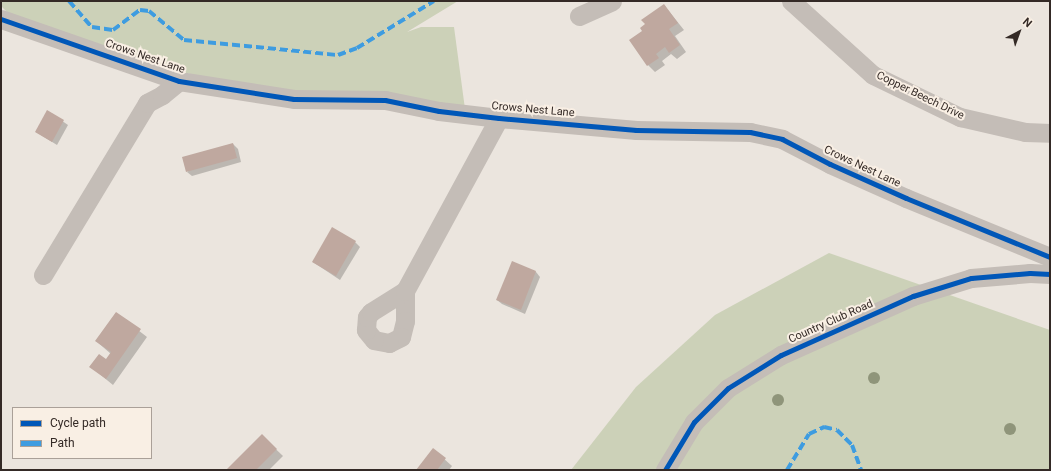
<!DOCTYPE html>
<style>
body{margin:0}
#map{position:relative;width:1051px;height:471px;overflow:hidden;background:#ebe5de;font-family:Roboto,sans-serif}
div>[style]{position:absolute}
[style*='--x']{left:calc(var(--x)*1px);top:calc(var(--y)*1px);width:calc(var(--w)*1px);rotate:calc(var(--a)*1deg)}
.green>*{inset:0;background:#ccd1b8}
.shadow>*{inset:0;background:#0003}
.building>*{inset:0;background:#bfa89f}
.minor>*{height:19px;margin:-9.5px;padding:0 9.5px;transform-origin:9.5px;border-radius:9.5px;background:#c4bdb7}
.quiet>*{height:4px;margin-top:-2px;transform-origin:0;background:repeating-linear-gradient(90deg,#3e9ce0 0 8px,transparent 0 12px)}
.cycleway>*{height:5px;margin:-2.5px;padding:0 2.5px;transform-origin:2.5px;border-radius:2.5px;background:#0057b8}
.trees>*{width:12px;height:12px;margin:-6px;border-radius:50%;background:#8f957a}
span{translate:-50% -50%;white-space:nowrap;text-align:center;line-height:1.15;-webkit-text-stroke:4px #f9efe4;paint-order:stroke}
.street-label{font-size:11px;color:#342a26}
.frame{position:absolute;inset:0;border:2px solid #342a26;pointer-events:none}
.legend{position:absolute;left:12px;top:407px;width:140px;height:52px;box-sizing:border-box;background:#f9efe4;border:1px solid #aaa098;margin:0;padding:5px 7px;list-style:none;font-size:12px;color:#342a26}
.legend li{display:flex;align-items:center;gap:8px;height:20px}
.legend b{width:20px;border:1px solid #aaa098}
.north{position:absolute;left:999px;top:12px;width:40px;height:40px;-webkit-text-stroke:3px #f9efe4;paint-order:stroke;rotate:41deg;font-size:11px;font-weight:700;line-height:16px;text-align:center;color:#342a26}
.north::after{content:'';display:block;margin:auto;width:14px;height:18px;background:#342a26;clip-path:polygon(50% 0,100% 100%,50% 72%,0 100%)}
</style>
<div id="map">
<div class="green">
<div style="clip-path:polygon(1px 1px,458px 1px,407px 32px,421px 27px,454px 27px,465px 109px,275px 95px,102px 52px,22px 27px,1px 6px)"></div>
<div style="clip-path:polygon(829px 253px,1050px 330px,1050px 470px,571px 470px,636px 387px,715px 315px)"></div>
</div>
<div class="shadow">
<div style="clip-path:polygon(664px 5px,684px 30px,675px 36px,686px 52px,677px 59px,671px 54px,662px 61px,665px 65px,655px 72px,648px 65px,644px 31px)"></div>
<div style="clip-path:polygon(48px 111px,68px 125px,57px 145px,36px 132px)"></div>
<div style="clip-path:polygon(233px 144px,238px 149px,241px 162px,192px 176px,187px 172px)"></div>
<div style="clip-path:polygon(355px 242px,360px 247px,340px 280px,313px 262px)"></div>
<div style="clip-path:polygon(512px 263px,536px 272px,540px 277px,525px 314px,502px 304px,497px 300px)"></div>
<div style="clip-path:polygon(116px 313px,147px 337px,113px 385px,91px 367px,106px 360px,111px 354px,96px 341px)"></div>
<div style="clip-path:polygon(262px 436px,283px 456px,269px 470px,227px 470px)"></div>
<div style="clip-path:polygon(433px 449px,452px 466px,449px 470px,417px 470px)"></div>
</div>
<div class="building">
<div style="clip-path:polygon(664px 4px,678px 23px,669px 29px,680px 45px,669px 53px,665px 47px,656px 54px,659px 58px,647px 66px,629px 40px,642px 31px,640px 28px,645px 24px,641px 20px)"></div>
<div style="clip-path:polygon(47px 110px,64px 120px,52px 142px,35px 132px)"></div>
<div style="clip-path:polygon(233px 143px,237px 158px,186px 172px,182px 157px)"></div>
<div style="clip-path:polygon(332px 227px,356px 241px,336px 276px,312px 262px)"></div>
<div style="clip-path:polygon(512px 261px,536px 271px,521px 310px,496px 300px)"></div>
<div style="clip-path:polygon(116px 312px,141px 329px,106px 379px,89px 367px,99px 354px,106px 359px,111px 352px,95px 341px)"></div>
<div style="clip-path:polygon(262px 434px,277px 449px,256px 470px,226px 470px)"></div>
<div style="clip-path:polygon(433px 448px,446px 458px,437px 470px,416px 470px)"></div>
</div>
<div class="minor">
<div style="--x:791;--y:1;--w:110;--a:42.1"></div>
<div style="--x:873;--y:75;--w:97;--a:25.8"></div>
<div style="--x:960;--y:117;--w:67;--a:13"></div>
<div style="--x:1025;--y:132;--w:25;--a:2"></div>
<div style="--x:579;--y:16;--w:36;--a:-24"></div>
<div style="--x:1;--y:19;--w:188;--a:19.2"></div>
<div style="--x:179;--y:81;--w:116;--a:8.9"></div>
<div style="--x:294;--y:99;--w:91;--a:0.6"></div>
<div style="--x:385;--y:100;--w:55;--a:11.5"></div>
<div style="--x:439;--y:111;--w:60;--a:6.7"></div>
<div style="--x:499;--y:118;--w:138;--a:5"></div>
<div style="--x:636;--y:130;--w:114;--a:1"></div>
<div style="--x:750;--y:132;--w:33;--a:12"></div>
<div style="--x:782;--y:139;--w:54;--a:27.5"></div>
<div style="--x:830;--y:164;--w:83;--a:24.1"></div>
<div style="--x:906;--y:198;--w:156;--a:22.3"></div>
<div style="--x:43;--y:275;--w:201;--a:-58.8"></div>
<div style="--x:147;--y:103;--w:17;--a:-28"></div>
<div style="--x:162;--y:95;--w:22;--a:-39"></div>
<div style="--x:405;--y:291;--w:30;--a:90"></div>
<div style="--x:405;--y:321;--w:16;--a:104"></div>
<div style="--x:401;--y:337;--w:13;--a:153"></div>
<div style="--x:389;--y:343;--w:15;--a:-169"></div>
<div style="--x:374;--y:340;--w:13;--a:-129"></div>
<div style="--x:366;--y:330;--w:13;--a:-86"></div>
<div style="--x:367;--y:317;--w:6;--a:-51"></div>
<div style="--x:371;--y:312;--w:40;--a:-32"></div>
<div style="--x:405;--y:291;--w:197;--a:-61.5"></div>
<div style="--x:665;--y:470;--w:56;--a:-58.9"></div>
<div style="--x:694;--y:422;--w:48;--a:-45"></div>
<div style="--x:728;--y:388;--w:62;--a:-31.9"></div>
<div style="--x:781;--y:355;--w:145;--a:-24.1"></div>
<div style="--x:913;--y:296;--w:61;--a:-17.2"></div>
<div style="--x:971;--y:278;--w:59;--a:-4.8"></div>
<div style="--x:1030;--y:273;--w:20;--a:3"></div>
</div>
<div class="quiet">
<div style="--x:69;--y:1;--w:35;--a:49"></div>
<div style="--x:92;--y:27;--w:21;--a:8"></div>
<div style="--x:113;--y:30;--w:34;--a:-37"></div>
<div style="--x:140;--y:10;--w:9;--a:6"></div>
<div style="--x:149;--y:11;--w:45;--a:39.6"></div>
<div style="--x:184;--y:40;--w:155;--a:5.6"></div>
<div style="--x:338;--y:55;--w:20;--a:-20"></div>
<div style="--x:357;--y:48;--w:90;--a:-31.4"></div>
<div style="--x:787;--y:470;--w:42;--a:-58.6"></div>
<div style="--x:809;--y:434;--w:17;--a:-25"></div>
<div style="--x:824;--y:427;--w:13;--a:13"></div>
<div style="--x:837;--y:430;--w:21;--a:45"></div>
<div style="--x:852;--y:445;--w:27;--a:70"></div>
</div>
<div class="cycleway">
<div style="--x:1;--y:19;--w:188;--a:19.2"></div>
<div style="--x:179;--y:81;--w:116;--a:8.9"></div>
<div style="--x:294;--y:99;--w:91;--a:0.6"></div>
<div style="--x:385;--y:100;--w:55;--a:11.5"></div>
<div style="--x:439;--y:111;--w:60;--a:6.7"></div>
<div style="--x:499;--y:118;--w:138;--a:5"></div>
<div style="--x:636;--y:130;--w:114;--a:1"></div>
<div style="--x:750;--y:132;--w:33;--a:12"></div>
<div style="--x:782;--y:139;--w:54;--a:27.5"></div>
<div style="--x:830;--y:164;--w:83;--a:24.1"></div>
<div style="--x:906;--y:198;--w:156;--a:22.3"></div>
<div style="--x:665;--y:470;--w:56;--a:-58.9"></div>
<div style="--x:694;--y:422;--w:48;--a:-45"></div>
<div style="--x:728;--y:388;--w:62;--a:-31.9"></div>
<div style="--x:781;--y:355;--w:145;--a:-24.1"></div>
<div style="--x:913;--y:296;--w:61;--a:-17.2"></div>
<div style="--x:971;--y:278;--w:59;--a:-4.8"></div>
<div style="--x:1030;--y:273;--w:20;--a:3"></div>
</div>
<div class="trees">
<div style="left:874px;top:378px"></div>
<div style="left:778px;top:400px"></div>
<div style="left:1010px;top:429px"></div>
</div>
<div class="street-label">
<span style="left:145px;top:57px;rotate:19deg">Crows Nest Lane</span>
<span style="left:920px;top:96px;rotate:26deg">Copper Beech Drive</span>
<span style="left:533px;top:110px;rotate:5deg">Crows Nest Lane</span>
<span style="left:862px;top:167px;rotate:25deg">Crows Nest Lane</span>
<span style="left:831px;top:322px;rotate:-24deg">Country Club Road</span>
</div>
<div class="frame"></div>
<ul class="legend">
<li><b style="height:5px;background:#0057b8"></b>Cycle path</li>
<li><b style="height:5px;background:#3e9ce0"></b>Path</li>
</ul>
<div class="north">N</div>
</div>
